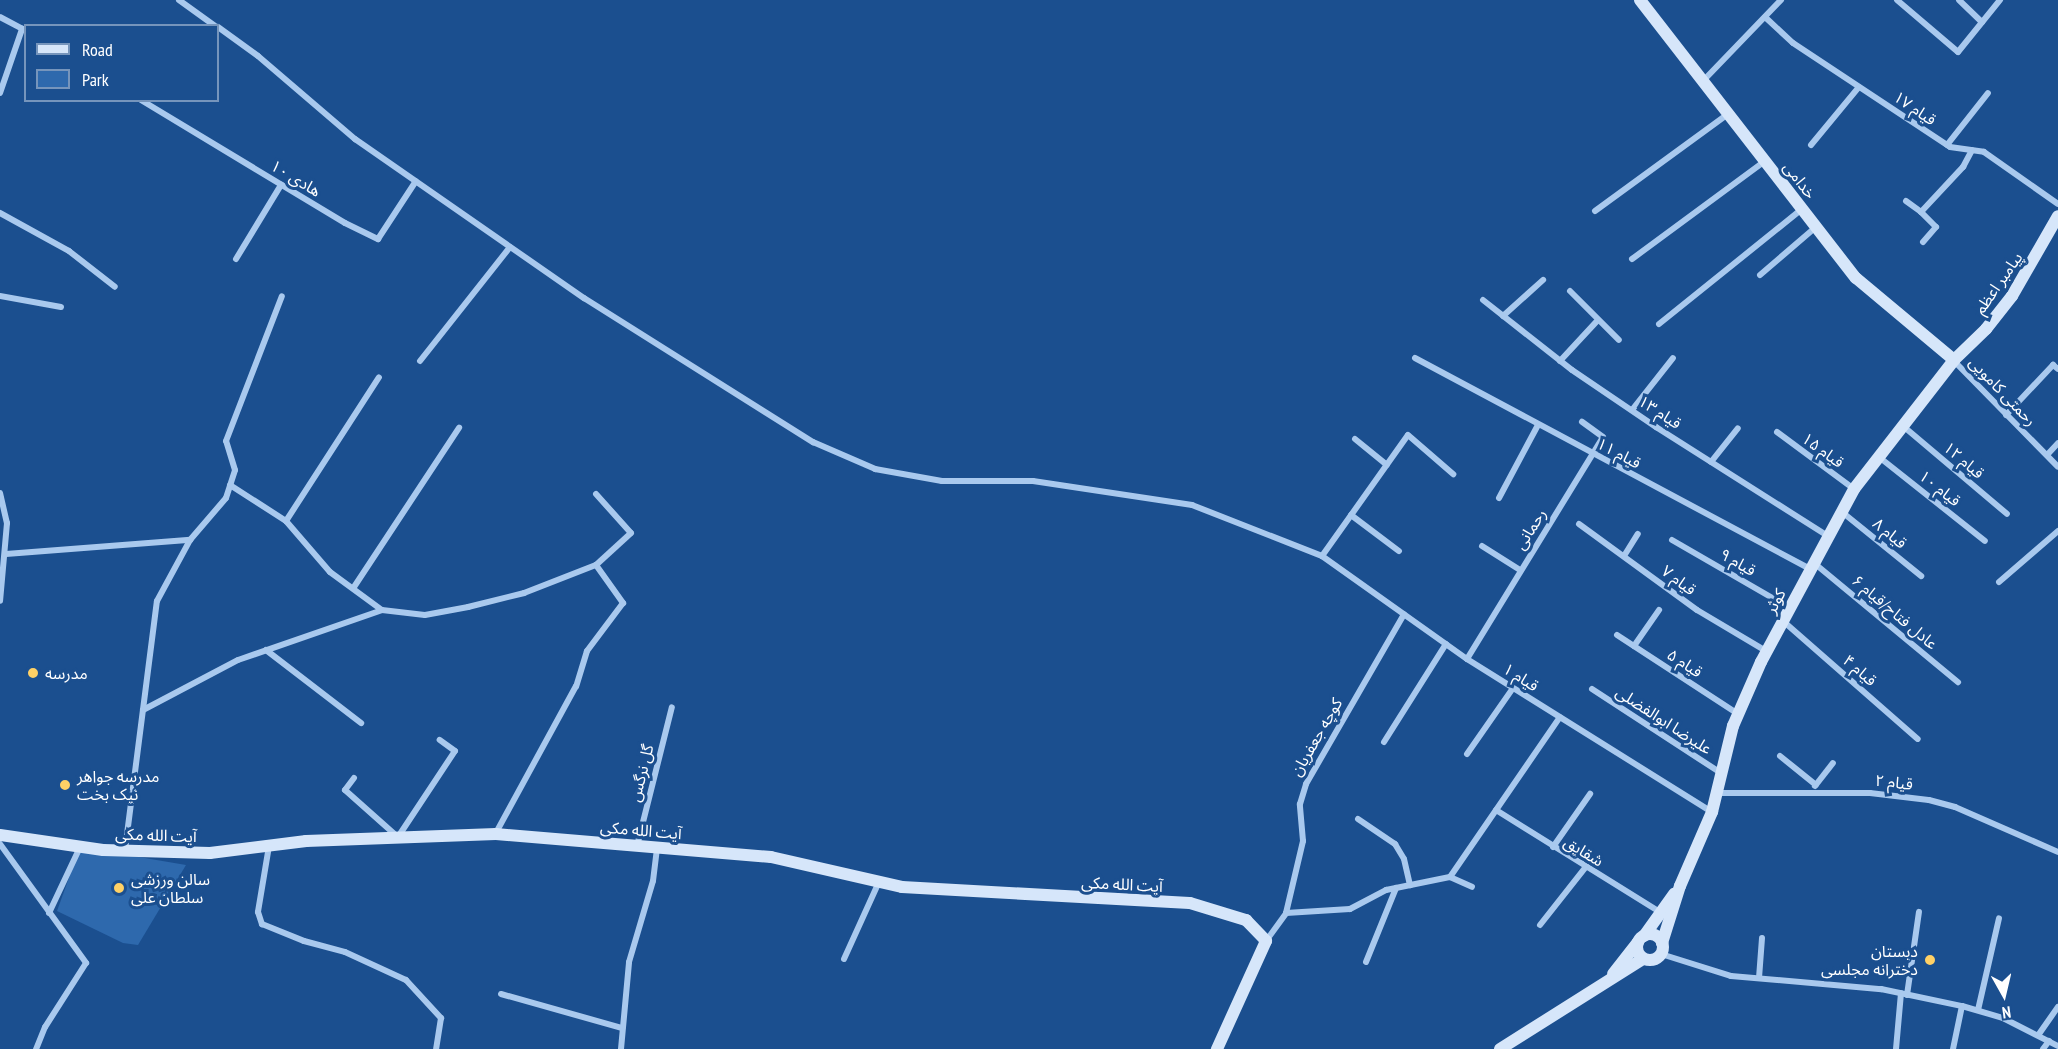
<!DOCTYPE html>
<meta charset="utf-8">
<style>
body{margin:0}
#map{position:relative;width:2058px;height:1049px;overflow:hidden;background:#1b4f8f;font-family:"PT Sans Narrow","Noto Sans Arabic",sans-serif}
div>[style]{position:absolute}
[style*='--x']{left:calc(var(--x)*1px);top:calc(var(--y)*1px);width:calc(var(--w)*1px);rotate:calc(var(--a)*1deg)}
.green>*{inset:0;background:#2e69ad}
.street>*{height:6px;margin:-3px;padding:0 3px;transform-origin:3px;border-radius:3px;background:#a9c9ee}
.secondary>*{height:12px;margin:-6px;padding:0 6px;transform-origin:6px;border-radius:6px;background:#d6e6fa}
.secondary>.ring{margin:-6px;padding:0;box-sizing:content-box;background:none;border:12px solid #d6e6fa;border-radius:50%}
.dots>*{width:16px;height:16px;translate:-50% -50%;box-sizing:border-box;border:3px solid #1b4f8f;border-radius:50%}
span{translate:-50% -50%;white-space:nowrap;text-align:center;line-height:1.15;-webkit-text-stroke:6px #1b4f8f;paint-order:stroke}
.street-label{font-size:16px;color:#fff}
.poi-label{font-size:16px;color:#fff}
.left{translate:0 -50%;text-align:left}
.right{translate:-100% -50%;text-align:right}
.legend{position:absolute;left:24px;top:24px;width:195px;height:78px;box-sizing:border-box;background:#1b4f8f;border:2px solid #7695bc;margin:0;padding:8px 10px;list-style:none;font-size:18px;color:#fff}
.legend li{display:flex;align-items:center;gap:12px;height:30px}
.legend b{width:30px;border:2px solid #7695bc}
.north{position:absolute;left:1974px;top:965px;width:60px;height:60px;-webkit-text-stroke:4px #1b4f8f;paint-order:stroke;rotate:172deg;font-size:16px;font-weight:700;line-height:24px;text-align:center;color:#fff}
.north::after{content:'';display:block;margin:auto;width:21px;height:27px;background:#fff;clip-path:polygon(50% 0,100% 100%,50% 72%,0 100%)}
</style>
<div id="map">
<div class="green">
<div style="clip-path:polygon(80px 847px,186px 865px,138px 945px,123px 943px,57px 911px)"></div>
</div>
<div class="street">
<div style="--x:179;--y:0;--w:44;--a:35.8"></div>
<div style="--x:1897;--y:0;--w:80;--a:40.4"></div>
<div style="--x:1958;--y:52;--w:67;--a:-51.1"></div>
<div style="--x:1959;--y:0;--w:32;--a:44"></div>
<div style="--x:0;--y:17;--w:26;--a:28"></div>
<div style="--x:1765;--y:17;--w:38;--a:43"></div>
<div style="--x:1793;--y:43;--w:188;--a:33.5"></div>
<div style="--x:1950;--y:147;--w:34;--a:8"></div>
<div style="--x:1984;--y:152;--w:90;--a:35.1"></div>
<div style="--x:218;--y:27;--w:49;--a:35.9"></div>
<div style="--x:258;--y:56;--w:128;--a:40.6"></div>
<div style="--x:355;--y:139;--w:279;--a:34.8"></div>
<div style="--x:584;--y:298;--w:271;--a:32.2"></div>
<div style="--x:813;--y:442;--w:68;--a:23.5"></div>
<div style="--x:875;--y:469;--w:68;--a:10.2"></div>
<div style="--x:942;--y:481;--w:91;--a:0"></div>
<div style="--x:1033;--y:481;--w:161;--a:8.6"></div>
<div style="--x:1192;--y:505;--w:140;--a:21.4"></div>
<div style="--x:1322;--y:556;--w:178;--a:35.4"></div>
<div style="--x:1467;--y:659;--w:289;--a:32"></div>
<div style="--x:1702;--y:82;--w:114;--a:-46.1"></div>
<div style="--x:0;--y:93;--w:68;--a:-71"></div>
<div style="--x:141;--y:100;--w:238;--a:31.1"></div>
<div style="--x:345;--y:223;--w:37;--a:26"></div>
<div style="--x:378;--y:239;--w:69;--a:-56.8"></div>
<div style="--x:1811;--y:145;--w:75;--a:-50.4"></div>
<div style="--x:1947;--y:145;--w:66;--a:-51.7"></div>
<div style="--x:1906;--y:201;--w:19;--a:36"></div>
<div style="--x:1595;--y:211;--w:165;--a:-36.1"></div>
<div style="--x:0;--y:213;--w:79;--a:28.8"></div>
<div style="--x:69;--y:251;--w:58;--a:38"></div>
<div style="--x:1923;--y:242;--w:20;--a:-49"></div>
<div style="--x:1936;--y:227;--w:21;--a:-135"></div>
<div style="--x:1921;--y:212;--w:62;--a:-47"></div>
<div style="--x:1963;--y:167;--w:19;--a:-62"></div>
<div style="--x:236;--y:259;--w:87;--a:-58.7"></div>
<div style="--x:1632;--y:259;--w:165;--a:-36.4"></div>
<div style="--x:1760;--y:275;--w:74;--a:-40.6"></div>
<div style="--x:1570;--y:291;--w:69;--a:45"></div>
<div style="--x:0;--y:296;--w:62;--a:10.2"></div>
<div style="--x:1483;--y:300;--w:113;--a:38.2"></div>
<div style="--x:1572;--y:370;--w:102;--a:34.2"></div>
<div style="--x:1656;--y:427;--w:204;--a:32.4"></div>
<div style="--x:1503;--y:316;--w:54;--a:-42"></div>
<div style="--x:1659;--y:324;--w:184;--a:-38.8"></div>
<div style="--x:1415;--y:358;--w:448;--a:28.1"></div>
<div style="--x:420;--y:361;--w:145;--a:-51.7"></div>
<div style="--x:1560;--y:361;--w:54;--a:-47.2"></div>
<div style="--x:1954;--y:361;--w:148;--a:45.5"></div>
<div style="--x:1632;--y:410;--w:66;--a:-51.7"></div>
<div style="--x:2006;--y:415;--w:69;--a:-46.8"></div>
<div style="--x:2053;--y:365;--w:6;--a:39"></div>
<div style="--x:1903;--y:426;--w:136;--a:40.2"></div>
<div style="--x:1777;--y:432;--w:96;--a:36.5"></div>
<div style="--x:1355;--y:439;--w:41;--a:39.1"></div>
<div style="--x:2047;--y:455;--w:16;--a:-47"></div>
<div style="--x:1879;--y:457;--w:135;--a:38.4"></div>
<div style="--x:1711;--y:462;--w:43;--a:-51.5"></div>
<div style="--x:230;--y:485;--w:67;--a:32.7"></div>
<div style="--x:286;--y:521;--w:67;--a:49.2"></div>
<div style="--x:330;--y:572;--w:64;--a:36.2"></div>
<div style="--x:0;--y:493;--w:31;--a:77"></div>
<div style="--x:7;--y:523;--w:78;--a:95.1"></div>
<div style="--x:596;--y:494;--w:52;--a:48.1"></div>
<div style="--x:631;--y:533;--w:47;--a:137.6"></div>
<div style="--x:1499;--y:498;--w:83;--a:-61.9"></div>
<div style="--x:1842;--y:512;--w:102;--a:39"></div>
<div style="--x:1351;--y:515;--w:60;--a:36.9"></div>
<div style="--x:286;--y:521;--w:171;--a:-57.1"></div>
<div style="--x:1579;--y:524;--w:146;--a:36.1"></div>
<div style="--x:1697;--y:610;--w:80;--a:30.7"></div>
<div style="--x:1672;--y:540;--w:136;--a:30"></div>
<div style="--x:1482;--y:546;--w:45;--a:32.3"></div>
<div style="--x:6;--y:554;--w:185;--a:-4.4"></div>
<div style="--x:1322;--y:556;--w:148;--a:-54.6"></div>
<div style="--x:1408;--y:435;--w:60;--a:40.9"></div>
<div style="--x:1624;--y:556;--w:26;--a:-58"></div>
<div style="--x:1814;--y:563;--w:187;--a:39.6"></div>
<div style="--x:1999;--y:582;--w:78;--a:-40.8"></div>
<div style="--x:354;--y:587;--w:191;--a:-56.6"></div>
<div style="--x:1783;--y:621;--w:179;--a:41.2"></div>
<div style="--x:1617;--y:635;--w:145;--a:33.1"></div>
<div style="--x:1634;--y:646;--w:44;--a:-55.2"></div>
<div style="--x:266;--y:650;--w:120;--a:37.5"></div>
<div style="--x:1467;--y:659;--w:260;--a:-58.5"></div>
<div style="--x:1603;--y:437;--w:26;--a:-144"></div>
<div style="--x:1592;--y:689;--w:154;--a:33.1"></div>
<div style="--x:143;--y:710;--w:107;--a:-27.8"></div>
<div style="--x:238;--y:660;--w:152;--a:-19.1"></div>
<div style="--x:382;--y:610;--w:43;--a:6.6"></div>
<div style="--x:425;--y:615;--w:44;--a:-10.5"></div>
<div style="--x:468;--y:607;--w:58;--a:-14"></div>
<div style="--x:524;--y:593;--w:77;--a:-21.3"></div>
<div style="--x:596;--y:565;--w:47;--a:54.6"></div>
<div style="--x:623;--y:603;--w:60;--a:126.9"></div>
<div style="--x:587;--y:651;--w:37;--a:107"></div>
<div style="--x:576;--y:686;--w:167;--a:118.6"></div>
<div style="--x:1384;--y:742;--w:116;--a:-57.7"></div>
<div style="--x:1467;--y:754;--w:80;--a:-55.1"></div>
<div style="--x:1780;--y:756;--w:46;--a:38.9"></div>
<div style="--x:354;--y:778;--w:15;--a:127"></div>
<div style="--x:345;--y:790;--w:71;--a:41.6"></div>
<div style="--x:398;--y:837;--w:103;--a:-56.5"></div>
<div style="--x:455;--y:751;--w:19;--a:-144"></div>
<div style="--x:1815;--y:786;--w:29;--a:-52"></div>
<div style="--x:1717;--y:793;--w:153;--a:0"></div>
<div style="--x:1870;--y:793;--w:59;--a:6.8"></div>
<div style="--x:1929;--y:800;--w:27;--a:15"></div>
<div style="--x:1955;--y:807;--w:112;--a:23.6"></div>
<div style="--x:1496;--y:810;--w:193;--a:31.9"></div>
<div style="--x:1358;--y:819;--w:45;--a:34"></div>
<div style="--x:1395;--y:844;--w:17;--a:59"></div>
<div style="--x:1404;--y:859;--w:27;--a:77"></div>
<div style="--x:0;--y:844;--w:147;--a:54.1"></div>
<div style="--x:86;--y:963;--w:76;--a:122.6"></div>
<div style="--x:45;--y:1027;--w:24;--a:112"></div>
<div style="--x:269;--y:846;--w:67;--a:99.5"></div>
<div style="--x:258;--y:912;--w:13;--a:72"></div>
<div style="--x:262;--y:924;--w:45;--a:22"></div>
<div style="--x:304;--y:941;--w:42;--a:15"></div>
<div style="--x:345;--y:952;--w:67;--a:24.7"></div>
<div style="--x:406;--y:980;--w:52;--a:47.4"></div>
<div style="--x:441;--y:1018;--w:31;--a:99"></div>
<div style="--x:637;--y:846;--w:143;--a:-75.9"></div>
<div style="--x:1553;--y:847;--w:65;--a:-55.1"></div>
<div style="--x:125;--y:850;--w:251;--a:-82.7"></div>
<div style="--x:157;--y:601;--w:69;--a:-61.6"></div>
<div style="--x:190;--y:540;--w:55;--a:-49.4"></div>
<div style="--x:226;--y:498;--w:29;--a:-72"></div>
<div style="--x:235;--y:470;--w:30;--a:-107"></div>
<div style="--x:226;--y:441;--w:155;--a:-68.9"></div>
<div style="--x:1450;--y:877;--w:24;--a:24"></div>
<div style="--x:49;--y:913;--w:73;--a:-64.8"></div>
<div style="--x:1286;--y:913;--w:64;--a:-3.6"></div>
<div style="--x:1350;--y:909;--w:41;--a:-27.8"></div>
<div style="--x:1386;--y:890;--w:65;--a:-11.5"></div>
<div style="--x:1450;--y:877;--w:194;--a:-55.5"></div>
<div style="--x:1540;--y:925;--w:73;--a:-51.7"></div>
<div style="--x:1266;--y:941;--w:34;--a:-54"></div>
<div style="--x:1286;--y:913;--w:74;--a:-76.7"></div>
<div style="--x:1303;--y:841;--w:37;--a:-95"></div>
<div style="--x:1300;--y:804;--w:21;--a:-73"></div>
<div style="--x:1306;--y:784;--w:196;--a:-60"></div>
<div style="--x:1661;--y:954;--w:73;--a:17.4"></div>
<div style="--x:1731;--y:976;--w:151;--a:5"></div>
<div style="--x:1881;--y:989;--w:83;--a:11.9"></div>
<div style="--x:1962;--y:1006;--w:43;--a:16.3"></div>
<div style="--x:2003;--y:1018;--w:62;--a:27"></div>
<div style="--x:844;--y:959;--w:85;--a:-65.6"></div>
<div style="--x:1366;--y:962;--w:80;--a:-67.9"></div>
<div style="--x:1759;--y:978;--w:40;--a:-85.7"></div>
<div style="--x:501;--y:994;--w:126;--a:15.7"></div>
<div style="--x:1907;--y:995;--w:84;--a:-81.8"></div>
<div style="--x:1978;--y:1010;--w:94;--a:-77.1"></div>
<div style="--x:2039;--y:1034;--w:33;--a:-55"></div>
<div style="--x:621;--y:1049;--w:87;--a:-84.7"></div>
<div style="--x:629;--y:962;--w:84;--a:-73.5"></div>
<div style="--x:653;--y:881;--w:33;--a:-83"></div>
<div style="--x:1896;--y:1049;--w:56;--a:-84.9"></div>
<div style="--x:1953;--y:1049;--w:44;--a:-78.2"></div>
<div style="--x:2043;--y:1049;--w:10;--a:-53"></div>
</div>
<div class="secondary">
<div style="--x:1640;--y:0;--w:352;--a:52.2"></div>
<div style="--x:1856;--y:278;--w:128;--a:39.9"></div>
<div style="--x:0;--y:835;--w:104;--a:8.3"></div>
<div style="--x:103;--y:850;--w:107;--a:1.6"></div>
<div style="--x:210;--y:853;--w:97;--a:-7.1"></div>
<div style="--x:306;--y:841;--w:190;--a:-2.1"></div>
<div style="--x:496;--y:834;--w:276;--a:4.8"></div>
<div style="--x:771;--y:857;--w:134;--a:12.9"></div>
<div style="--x:902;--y:887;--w:288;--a:3.2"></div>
<div style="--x:1190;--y:903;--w:59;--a:16.9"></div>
<div style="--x:1246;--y:920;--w:29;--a:46"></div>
<div style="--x:1266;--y:941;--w:119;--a:114.4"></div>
<div class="ring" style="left:1637px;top:934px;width:14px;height:14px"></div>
<div style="--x:1644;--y:936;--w:52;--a:-54.5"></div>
<div style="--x:1662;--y:943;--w:60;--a:-72.5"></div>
<div style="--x:1680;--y:886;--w:81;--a:-66.6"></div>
<div style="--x:1712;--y:812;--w:89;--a:-76.3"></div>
<div style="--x:1733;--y:726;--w:70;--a:-66.4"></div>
<div style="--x:1761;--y:662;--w:196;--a:-61.7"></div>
<div style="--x:1854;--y:489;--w:163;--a:-52.2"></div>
<div style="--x:1954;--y:360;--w:45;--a:-44.1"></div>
<div style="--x:1986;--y:329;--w:42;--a:-51.8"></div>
<div style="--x:2012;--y:296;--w:92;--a:-60.1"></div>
<div style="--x:1613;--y:974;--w:41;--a:-52"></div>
<div style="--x:1500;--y:1049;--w:169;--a:-32.2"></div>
</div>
<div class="dots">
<div style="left:33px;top:673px;background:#ffd166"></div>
<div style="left:65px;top:785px;background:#ffd166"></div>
<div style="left:119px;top:888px;background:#ffd166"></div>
<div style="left:1930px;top:960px;background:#ffd166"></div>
</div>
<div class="street-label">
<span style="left:1915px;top:108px;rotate:34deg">قیام ۱۷</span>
<span style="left:296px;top:178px;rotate:31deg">هادی ۱۰</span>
<span style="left:1800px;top:180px;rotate:52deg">خدامی</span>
<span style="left:1998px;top:283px;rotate:-55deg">پیامبر اعظم</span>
<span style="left:2003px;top:391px;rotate:46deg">رحمتی کامویی</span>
<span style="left:1660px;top:412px;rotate:33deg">قیام ۱۳</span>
<span style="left:1823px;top:450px;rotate:36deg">قیام ۱۵</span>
<span style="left:1619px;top:453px;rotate:28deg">قیام ۱۱</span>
<span style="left:1964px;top:460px;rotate:40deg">قیام ۱۲</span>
<span style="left:1940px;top:488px;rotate:38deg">قیام ۱۰</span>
<span style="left:1530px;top:529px;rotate:-58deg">رحمانی</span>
<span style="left:1890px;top:533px;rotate:39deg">قیام ۸</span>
<span style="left:1738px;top:562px;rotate:30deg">قیام ۹</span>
<span style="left:1679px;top:580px;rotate:37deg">قیام ۷</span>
<span style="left:1775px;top:601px;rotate:-62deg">کوثر</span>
<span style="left:1895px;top:612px;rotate:40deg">عادل فتاح/قیام ۶</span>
<span style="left:1685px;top:663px;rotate:33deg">قیام ۵</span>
<span style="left:1860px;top:670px;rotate:41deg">قیام ۴</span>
<span style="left:1521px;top:677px;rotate:32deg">قیام ۱</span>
<span style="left:1664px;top:720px;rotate:33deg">علیرضا ابوالفضلی</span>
<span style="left:1316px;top:737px;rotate:-60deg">کوچه جعفریان</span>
<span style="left:641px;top:773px;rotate:-76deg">گل نرگس</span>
<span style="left:1894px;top:782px;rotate:6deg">قیام ۲</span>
<span style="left:641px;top:830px;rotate:5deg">آیت الله مکی</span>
<span style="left:156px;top:835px;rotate:2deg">آیت الله مکی</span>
<span style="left:1584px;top:851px;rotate:32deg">شقایق</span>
<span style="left:1122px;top:884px;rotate:3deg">آیت الله مکی</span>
</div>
<div class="poi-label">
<span class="left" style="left:45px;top:673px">مدرسه</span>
<span class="left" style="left:77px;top:785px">مدرسه جواهر<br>نیک بخت</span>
<span class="left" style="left:131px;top:888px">سالن ورزشی<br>سلطان علی</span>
<span class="right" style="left:1918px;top:960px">دبستان<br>دخترانه مجلسی</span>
</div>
<ul class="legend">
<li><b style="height:8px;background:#d6e6fa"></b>Road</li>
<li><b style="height:16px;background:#2e69ad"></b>Park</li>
</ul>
<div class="north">N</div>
</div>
